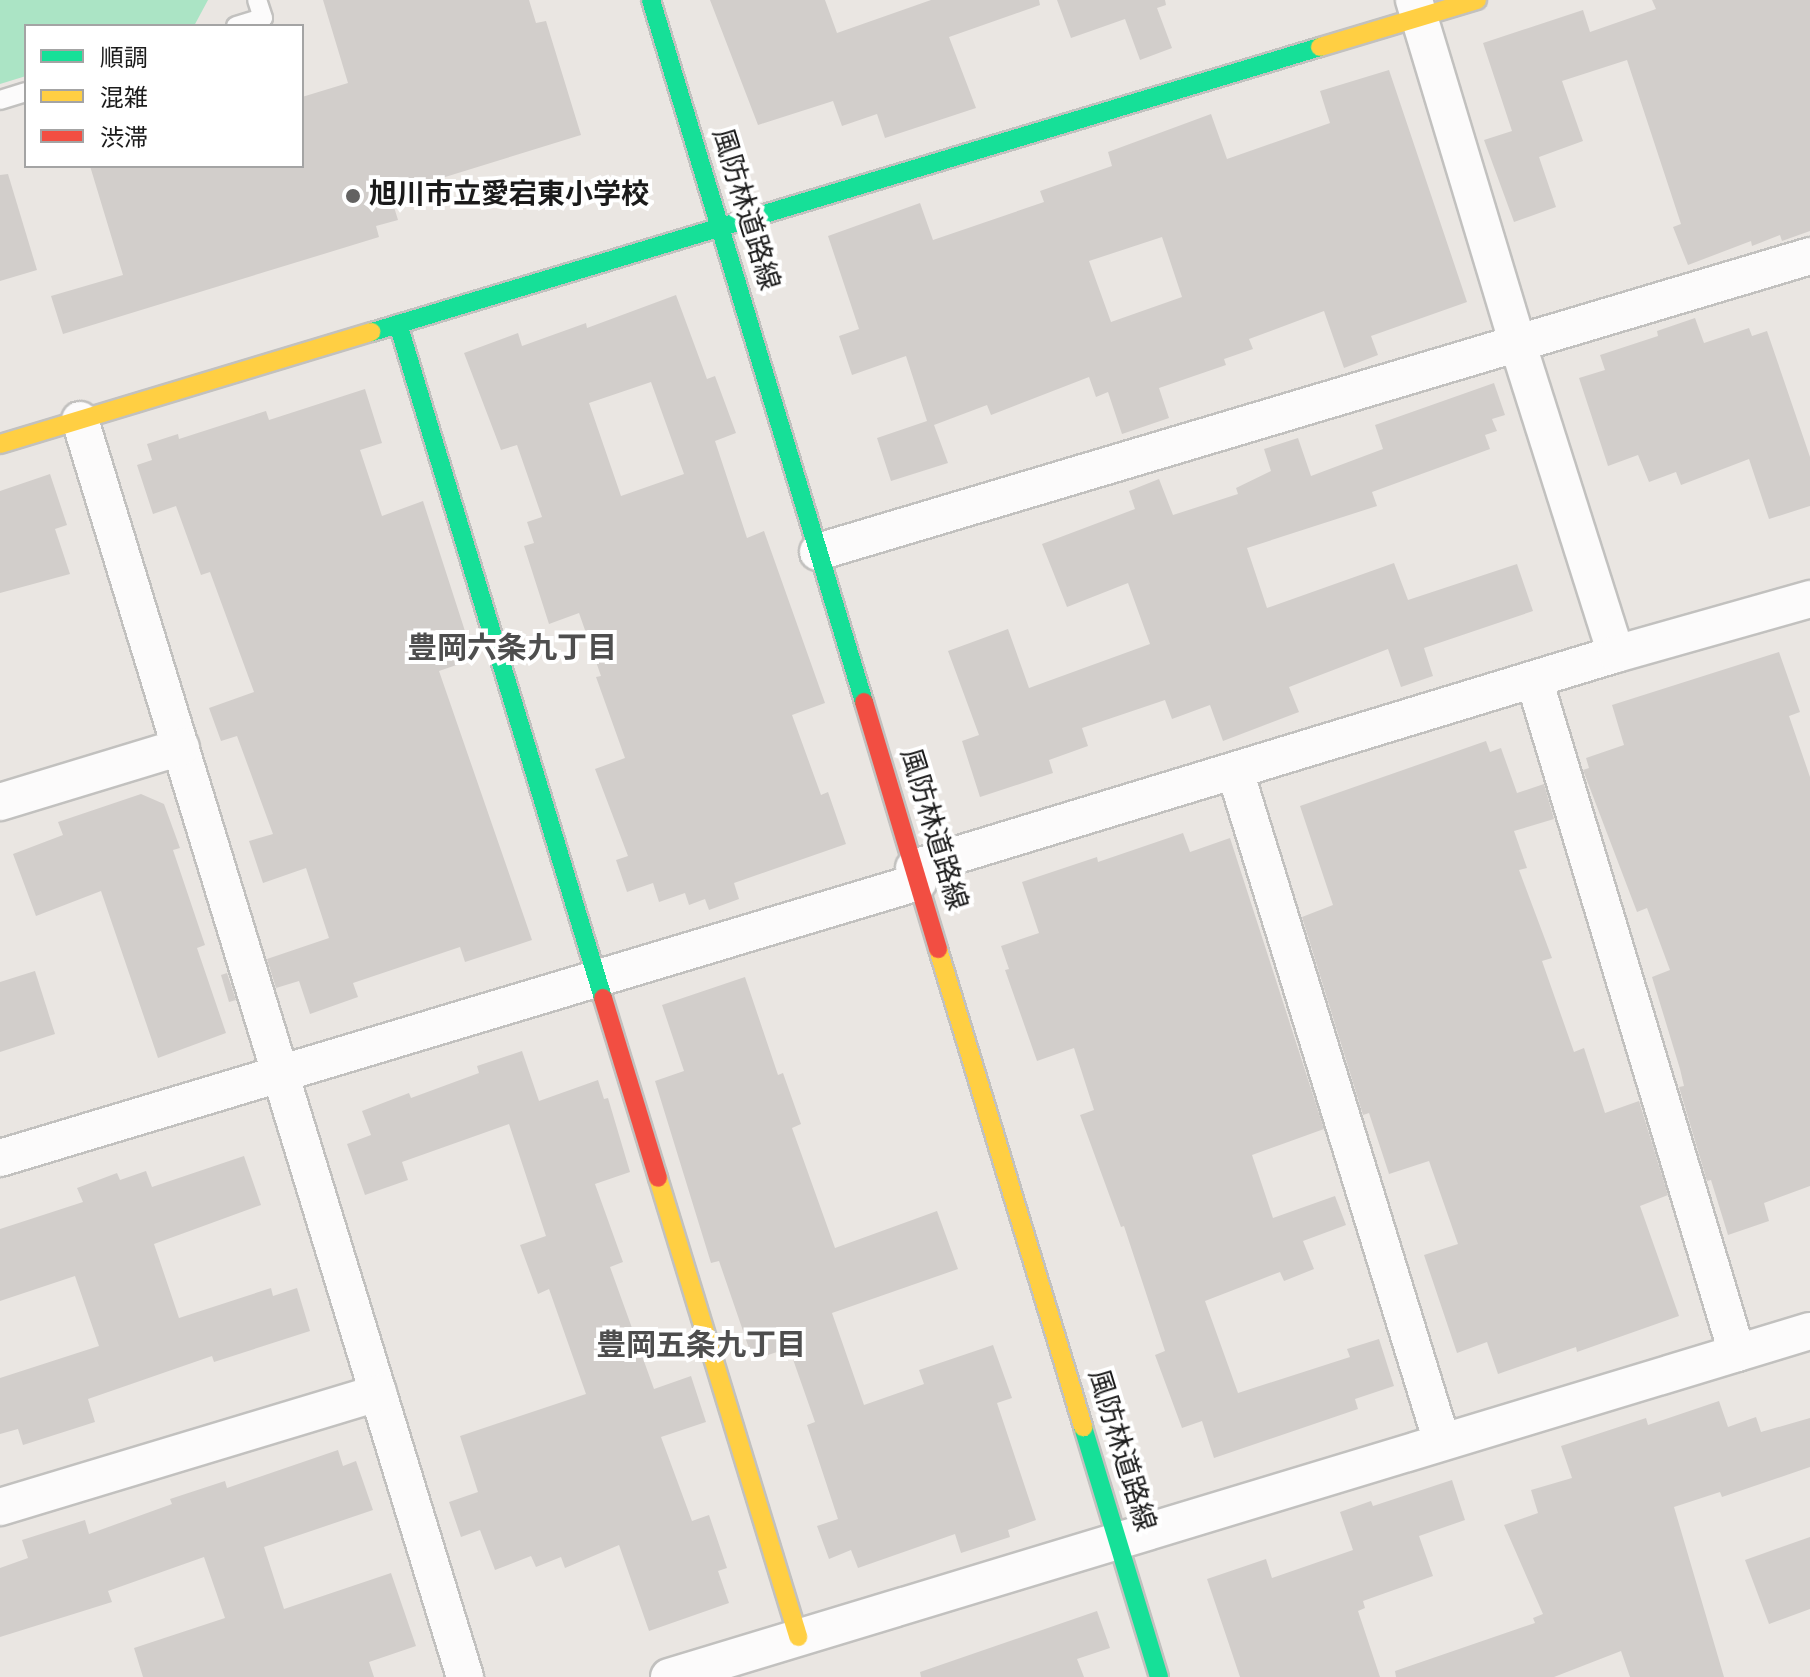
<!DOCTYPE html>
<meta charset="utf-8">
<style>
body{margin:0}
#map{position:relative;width:1810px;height:1677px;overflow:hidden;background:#eae6e2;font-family:Overpass,"Noto Sans JP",sans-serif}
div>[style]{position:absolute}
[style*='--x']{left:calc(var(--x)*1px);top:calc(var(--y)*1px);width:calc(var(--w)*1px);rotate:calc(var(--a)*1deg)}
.pitch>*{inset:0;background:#abe4c5}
.building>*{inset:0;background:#d2cecb}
.roads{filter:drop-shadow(2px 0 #c2c1bf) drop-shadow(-2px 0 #c2c1bf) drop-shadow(0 2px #c2c1bf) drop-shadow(0 -2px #c2c1bf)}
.lane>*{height:18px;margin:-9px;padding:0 9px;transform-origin:9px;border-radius:9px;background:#fcfbfb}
.street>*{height:36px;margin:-18px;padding:0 18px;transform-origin:18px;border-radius:18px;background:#fcfbfb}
.fast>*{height:18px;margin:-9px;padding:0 9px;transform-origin:9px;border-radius:9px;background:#16e098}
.slow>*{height:18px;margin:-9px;padding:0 9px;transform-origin:9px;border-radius:9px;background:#ffcf43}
.jam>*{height:18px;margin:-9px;padding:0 9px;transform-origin:9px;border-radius:9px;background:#f24e42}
.dots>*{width:22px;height:22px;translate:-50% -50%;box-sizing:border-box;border:4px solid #fff;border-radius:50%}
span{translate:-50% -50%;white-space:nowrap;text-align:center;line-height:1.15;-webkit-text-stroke:8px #fff;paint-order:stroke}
.poi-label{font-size:28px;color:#1b1b1b;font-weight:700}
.left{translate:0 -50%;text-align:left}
.street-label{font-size:28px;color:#1b1b1b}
.neighbourhood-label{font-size:30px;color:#4e4e4e;font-weight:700}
.legend{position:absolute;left:24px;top:24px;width:280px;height:144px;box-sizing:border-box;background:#fff;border:2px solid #a4a4a4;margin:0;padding:10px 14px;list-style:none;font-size:24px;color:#1b1b1b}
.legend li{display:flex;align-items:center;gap:16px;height:40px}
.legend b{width:40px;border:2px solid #a4a4a4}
</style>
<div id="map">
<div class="pitch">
<div style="clip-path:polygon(0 0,208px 0,194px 26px,26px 26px,26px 76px,0 84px)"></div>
</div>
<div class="building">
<div style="clip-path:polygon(323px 0,529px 0,536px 23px,546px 21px,581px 135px,390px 194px,398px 220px,376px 226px,379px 237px,63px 334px,51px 296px,123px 275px,90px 166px,302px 166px,302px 97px,348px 83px)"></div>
<div style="clip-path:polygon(710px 0,825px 0,837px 33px,931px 0,1039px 0,1040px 5px,949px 37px,976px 108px,885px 138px,877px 114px,842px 126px,833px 101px,758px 125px)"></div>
<div style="clip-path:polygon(1057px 0,1165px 0,1166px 5px,1157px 8px,1172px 48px,1140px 60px,1125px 19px,1071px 38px)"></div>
<div style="clip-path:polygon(1652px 0,1810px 0,1810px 231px,1782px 241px,1780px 235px,1752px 246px,1751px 241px,1688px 265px,1673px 227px,1681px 224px,1627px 60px,1562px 81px,1583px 141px,1539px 157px,1556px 207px,1514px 222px,1484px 140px,1512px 131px,1483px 43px,1583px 10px,1590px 32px,1656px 9px)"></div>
<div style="clip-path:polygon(evenodd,1389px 70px,1467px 302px,1371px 336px,1378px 355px,1344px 368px,1324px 311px,1249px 339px,1253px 349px,1224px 359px,1226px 365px,1159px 388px,1169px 418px,1122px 434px,1108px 392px,1096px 397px,1089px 377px,991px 415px,987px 405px,934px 425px,948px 463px,891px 481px,877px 438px,927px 421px,906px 356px,852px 375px,839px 336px,859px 329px,828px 236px,920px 203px,933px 240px,1044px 202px,1040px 191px,1112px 166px,1108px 152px,1211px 114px,1227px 159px,1330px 123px,1320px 91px,1389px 70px,1162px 237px,1182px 297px,1111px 322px,1089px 261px,1162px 237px)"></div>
<div style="clip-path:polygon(8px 174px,37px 270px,0 281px,0 175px)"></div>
<div style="clip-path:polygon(evenodd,676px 295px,707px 379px,715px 376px,736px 433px,715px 441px,747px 538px,764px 531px,825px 703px,792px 715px,821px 795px,828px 792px,846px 844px,734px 883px,739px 899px,709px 910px,705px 899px,689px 905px,685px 893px,659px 902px,653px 883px,627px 892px,616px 860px,628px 856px,595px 769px,625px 758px,596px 677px,601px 676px,579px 613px,549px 624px,524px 546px,534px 543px,527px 522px,542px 517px,517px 445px,501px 450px,464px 353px,518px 333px,522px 346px,586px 323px,587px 328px,676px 295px,651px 382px,684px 474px,621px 496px,589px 403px,651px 382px)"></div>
<div style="clip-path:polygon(1695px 318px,1704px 343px,1749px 328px,1752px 336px,1767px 331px,1810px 457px,1810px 506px,1769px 519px,1749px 459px,1681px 485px,1676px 472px,1649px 482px,1638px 455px,1608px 466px,1579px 378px,1605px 370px,1600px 355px,1658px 336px,1657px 331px)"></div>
<div style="clip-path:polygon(1494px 383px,1505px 415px,1492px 419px,1497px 431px,1485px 435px,1490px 449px,1372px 492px,1377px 506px,1247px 548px,1267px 608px,1394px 563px,1408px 600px,1517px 564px,1533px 611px,1424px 648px,1433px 676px,1401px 687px,1388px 649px,1289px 687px,1299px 712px,1223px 741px,1210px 705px,1172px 719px,1165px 700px,1082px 728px,1088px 746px,1049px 760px,1053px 773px,980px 797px,962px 741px,979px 735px,948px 651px,1008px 629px,1029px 688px,1150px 644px,1128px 583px,1067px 607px,1042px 544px,1135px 509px,1129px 491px,1159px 479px,1173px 515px,1238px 494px,1236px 488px,1271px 471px,1264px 449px,1298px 438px,1311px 476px,1383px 449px,1375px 425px)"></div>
<div style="clip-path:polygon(365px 389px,382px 443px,360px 450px,382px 516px,423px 501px,474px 659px,439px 671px,532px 940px,465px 962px,460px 947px,353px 983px,358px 997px,310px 1014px,299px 981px,276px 988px,267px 959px,329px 938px,306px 868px,263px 883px,249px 841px,273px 834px,237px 736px,221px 741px,209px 708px,254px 692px,210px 572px,201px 575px,176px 506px,153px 514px,137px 465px,152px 460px,147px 444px,178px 434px,179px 439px,266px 411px,269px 420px)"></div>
<div style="clip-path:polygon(50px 474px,67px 525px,55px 529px,70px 574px,0 593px,0 491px)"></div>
<div style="clip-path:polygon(1779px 652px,1800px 712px,1789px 716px,1810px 777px,1810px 1186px,1764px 1203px,1769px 1221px,1728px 1235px,1711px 1180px,1707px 1181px,1679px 1087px,1684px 1086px,1680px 1069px,1652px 977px,1670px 970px,1647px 908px,1637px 912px,1583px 770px,1589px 768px,1586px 758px,1624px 745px,1612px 705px)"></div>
<div style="clip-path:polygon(1486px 741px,1490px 752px,1501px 748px,1517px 793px,1544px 784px,1554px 819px,1514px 831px,1527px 868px,1519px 870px,1552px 958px,1542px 961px,1574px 1052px,1584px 1048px,1605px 1113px,1639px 1101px,1668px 1195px,1640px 1206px,1679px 1316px,1577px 1352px,1576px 1347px,1498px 1374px,1487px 1342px,1457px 1353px,1424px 1255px,1458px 1244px,1429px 1161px,1389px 1174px,1369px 1113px,1363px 1115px,1302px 917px,1333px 905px,1300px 806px)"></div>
<div style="clip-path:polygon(141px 794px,164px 804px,180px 848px,173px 850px,205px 945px,197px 948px,226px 1033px,158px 1058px,101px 891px,36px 916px,13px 854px,63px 835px,58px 822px)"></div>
<div style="clip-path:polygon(1183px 833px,1190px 852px,1230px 838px,1324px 1129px,1252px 1155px,1273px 1218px,1335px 1196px,1346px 1225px,1303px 1241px,1314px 1269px,1284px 1281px,1280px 1272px,1205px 1301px,1238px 1393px,1350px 1357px,1347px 1349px,1379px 1339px,1394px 1386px,1355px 1399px,1358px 1409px,1214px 1458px,1202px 1421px,1182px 1428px,1155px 1355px,1165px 1351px,1124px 1226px,1121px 1227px,1080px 1115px,1094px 1110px,1074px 1048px,1037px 1061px,1005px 970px,1009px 969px,1001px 946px,1039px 933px,1022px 882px,1097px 857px,1098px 862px)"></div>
<div style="clip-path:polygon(35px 971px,55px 1034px,0 1052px,0 982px)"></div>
<div style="clip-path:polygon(227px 973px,236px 1000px,229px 1002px,221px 975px)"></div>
<div style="clip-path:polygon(745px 977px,778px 1075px,783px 1073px,801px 1124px,792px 1128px,835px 1248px,937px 1211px,958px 1269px,832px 1313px,864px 1405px,924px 1384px,919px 1370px,993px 1345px,1012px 1398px,997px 1403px,1036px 1520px,1008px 1530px,1010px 1537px,961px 1553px,955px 1534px,858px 1568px,851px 1550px,829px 1559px,817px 1526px,838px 1519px,807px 1425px,815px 1422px,789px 1348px,753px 1360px,719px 1261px,711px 1263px,655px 1081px,684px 1071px,662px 1005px)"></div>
<div style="clip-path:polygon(522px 1051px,539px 1101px,598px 1080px,604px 1099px,608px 1098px,630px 1172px,595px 1184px,623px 1262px,610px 1267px,654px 1389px,691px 1376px,706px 1422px,661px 1437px,692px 1521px,709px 1515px,727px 1568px,718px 1571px,729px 1603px,649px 1631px,619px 1545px,565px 1568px,561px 1557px,536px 1567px,531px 1556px,495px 1570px,480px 1530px,461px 1537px,449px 1502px,478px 1492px,460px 1436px,586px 1394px,549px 1289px,538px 1294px,520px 1245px,546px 1236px,509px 1124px,402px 1162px,408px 1180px,365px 1195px,347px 1144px,371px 1135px,362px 1111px,409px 1093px,411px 1098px,479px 1073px,477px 1066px)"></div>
<div style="clip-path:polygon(244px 1156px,261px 1205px,154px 1244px,179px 1318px,271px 1288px,273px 1296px,297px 1288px,310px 1331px,214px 1362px,212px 1356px,88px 1399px,95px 1422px,23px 1445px,18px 1429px,0 1434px,0 1378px,99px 1346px,75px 1276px,0 1301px,0 1229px,83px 1202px,77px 1188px,117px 1173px,120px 1180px,146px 1171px,152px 1187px)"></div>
<div style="clip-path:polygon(1719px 1401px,1728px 1427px,1756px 1417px,1761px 1432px,1810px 1418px,1810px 1467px,1722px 1497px,1720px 1492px,1674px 1507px,1724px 1677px,1630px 1677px,1621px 1651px,1554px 1677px,1396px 1677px,1395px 1671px,1535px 1623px,1533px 1618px,1543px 1614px,1504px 1525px,1538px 1513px,1531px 1490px,1572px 1478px,1561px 1446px,1646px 1418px,1648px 1425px)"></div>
<div style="clip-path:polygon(338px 1450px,343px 1466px,356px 1461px,373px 1510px,264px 1547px,284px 1609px,391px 1573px,416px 1646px,369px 1662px,374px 1677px,143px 1677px,134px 1648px,225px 1618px,204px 1557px,108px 1591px,112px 1602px,0 1637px,0 1568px,28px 1558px,22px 1540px,85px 1520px,89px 1534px,172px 1504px,170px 1499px,225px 1481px,227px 1488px)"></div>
<div style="clip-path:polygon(1452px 1480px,1465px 1520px,1419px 1536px,1433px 1576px,1363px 1601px,1365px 1608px,1358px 1611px,1380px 1677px,1240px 1677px,1207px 1579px,1266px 1559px,1272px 1578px,1353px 1550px,1340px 1512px,1371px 1501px,1373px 1506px)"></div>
<div style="clip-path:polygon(1810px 1537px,1810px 1609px,1769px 1624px,1745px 1560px)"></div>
<div style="clip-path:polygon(1097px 1611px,1110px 1648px,1077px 1659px,1084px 1677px,921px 1677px,920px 1672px)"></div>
</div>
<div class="roads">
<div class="lane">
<div style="--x:236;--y:26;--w:28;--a:-17"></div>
<div style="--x:263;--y:18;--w:19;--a:-108"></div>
<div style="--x:0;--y:100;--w:27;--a:-17"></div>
</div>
<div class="street">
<div style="--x:1414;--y:0;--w:360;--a:73.2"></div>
<div style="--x:1518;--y:345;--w:324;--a:72.4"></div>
<div style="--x:80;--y:420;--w:1315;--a:72.97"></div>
<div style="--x:818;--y:552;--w:1035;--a:-16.61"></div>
<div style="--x:1534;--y:679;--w:704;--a:73.24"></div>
<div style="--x:1235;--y:771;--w:702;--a:72.86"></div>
<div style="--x:0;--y:802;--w:189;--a:-16.9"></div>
<div style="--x:914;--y:868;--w:734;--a:-16.95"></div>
<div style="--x:1616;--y:654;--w:202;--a:-15.8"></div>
<div style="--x:0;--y:1158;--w:959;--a:-16.73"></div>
<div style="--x:0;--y:1507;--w:395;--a:-16.8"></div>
<div style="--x:669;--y:1677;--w:1192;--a:-16.87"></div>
</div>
<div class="fast">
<div style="--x:651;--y:0;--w:734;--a:73.12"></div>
<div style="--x:398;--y:324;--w:704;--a:73.08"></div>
<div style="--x:372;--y:332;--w:990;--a:-16.73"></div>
<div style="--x:1083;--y:1427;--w:261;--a:73.1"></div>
</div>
<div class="slow">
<div style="--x:1320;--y:47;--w:164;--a:-16.7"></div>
<div style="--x:0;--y:444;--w:388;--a:-16.8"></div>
<div style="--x:938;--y:949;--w:500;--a:73.1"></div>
<div style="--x:658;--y:1178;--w:480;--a:73"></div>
</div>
<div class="jam">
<div style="--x:864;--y:702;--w:258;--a:73.3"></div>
<div style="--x:603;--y:998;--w:188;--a:73"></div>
</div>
</div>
<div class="dots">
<div style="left:353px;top:196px;background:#636261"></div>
</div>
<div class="poi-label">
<span class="left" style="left:369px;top:196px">旭川市立愛宕東小学校</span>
</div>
<div class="street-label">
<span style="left:744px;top:210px;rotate:73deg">風防林道路線</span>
<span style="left:932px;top:830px;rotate:73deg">風防林道路線</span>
<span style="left:1120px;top:1451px;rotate:73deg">風防林道路線</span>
</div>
<div class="neighbourhood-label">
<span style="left:512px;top:651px">豊岡六条九丁目</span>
<span style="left:701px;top:1348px">豊岡五条九丁目</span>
</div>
<ul class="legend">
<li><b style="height:10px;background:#16e098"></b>順調</li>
<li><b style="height:10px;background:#ffcf43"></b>混雑</li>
<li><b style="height:10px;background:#f24e42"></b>渋滞</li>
</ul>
</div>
